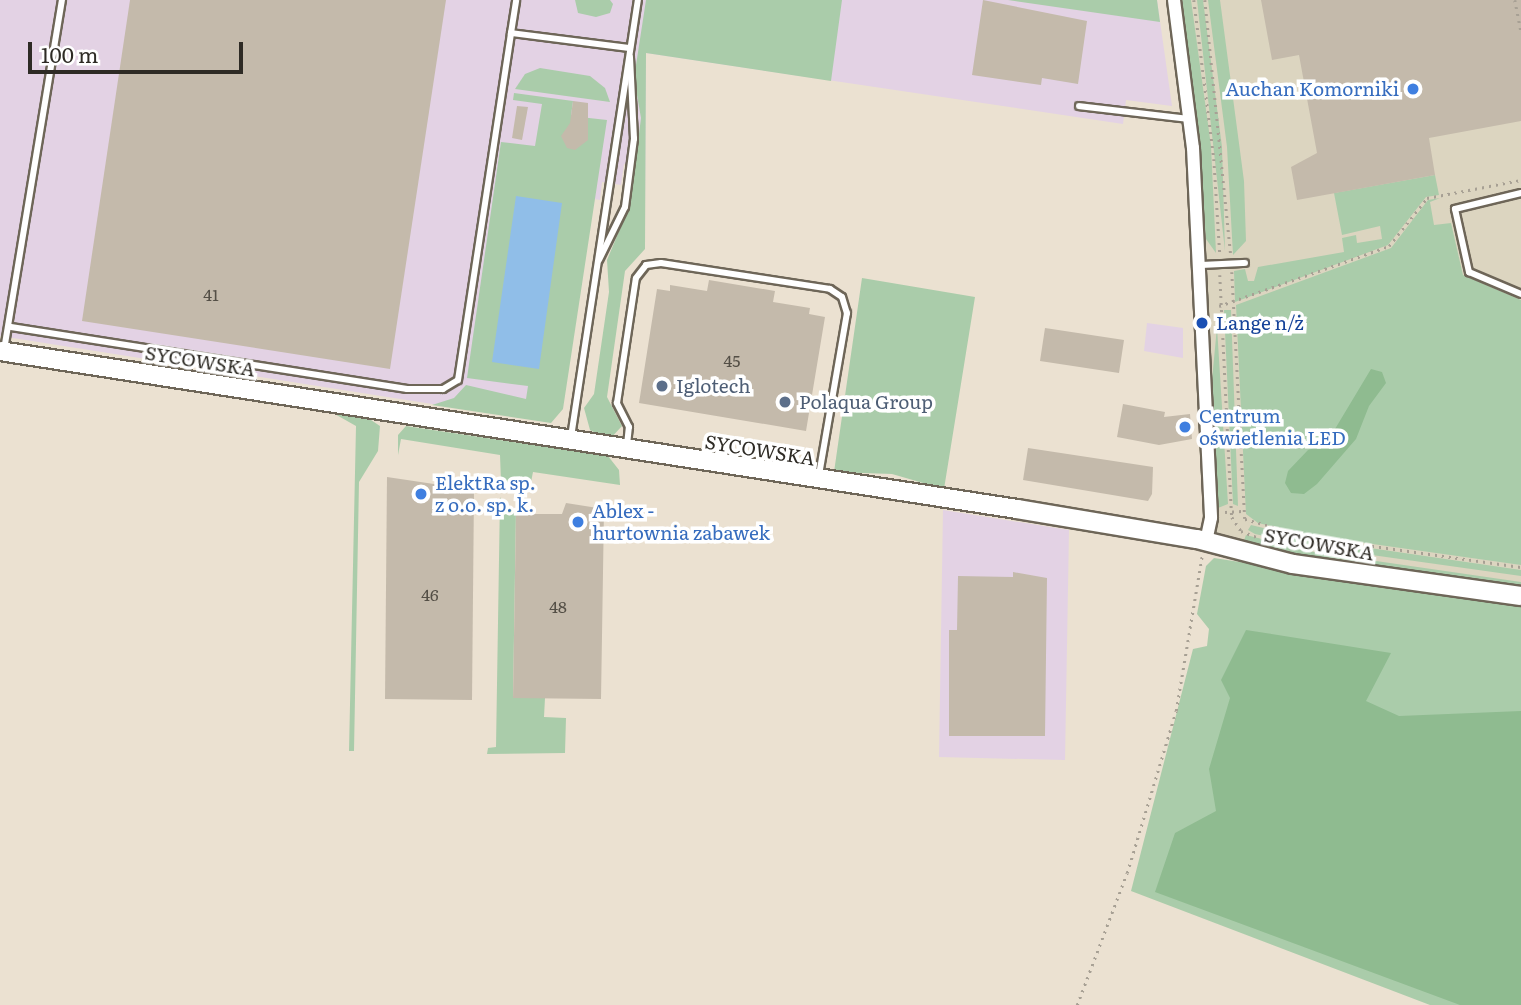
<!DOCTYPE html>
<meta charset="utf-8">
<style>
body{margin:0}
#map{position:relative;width:1521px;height:1005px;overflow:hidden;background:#ebe1d1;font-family:Literata,serif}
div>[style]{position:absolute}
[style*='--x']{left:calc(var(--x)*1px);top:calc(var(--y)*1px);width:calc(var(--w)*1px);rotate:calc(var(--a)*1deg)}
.commercial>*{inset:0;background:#dcd5c0}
.industrial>*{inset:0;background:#e3d2e4}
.green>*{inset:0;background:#aca}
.forest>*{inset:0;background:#8fbb90}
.water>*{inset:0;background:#90bee8}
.building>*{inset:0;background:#c4baab}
.path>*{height:2.5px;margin-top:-1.25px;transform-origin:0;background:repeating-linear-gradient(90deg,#a7a094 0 2px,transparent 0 7px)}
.roads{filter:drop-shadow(2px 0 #6e6658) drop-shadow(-2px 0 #6e6658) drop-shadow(0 2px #6e6658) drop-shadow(0 -2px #6e6658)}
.lane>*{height:6px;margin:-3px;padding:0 3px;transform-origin:3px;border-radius:3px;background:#fff}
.street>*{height:12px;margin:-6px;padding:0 6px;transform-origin:6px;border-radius:6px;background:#fff}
.secondary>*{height:18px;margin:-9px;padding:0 9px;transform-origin:9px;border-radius:9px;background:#fff}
.dots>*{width:19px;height:19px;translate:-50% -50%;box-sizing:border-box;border:4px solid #fff;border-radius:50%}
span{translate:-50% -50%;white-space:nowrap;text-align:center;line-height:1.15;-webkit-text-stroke:7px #fff;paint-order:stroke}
.number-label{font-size:16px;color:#544f46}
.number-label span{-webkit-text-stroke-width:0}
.shop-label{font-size:19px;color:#366cbe}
.right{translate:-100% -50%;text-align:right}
.left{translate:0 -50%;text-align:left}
.transit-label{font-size:19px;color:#164399}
.street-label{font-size:19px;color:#2e2b25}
.service-label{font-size:19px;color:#4e5e75}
.scale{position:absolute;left:28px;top:42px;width:215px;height:32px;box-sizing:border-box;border:4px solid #2e2b25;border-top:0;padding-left:9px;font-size:21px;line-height:24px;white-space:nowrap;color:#2e2b25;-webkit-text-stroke:5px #fff;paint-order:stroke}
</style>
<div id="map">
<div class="commercial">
<div style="clip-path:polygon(1174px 0,1521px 0,1521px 596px,1206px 541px,1193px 148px)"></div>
</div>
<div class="industrial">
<div style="clip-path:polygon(0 0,1157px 0,1172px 106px,1126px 100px,1123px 124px,646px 53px,645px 208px,630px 205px,636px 166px,624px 164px,621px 185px,602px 182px,600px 200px,594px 199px,564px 384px,521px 418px,0 336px)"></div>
<div style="clip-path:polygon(1147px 323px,1183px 328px,1183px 358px,1144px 351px)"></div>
<div style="clip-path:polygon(943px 510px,1069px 530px,1065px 760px,939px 757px)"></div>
</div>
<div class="green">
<div style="clip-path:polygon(575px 0,610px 0,613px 4px,610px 13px,596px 17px,578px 13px)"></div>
<div style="clip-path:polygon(646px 0,842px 0,831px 81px,646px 53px,645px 249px,625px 271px,607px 397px,622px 426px,609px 440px,590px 430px,584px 408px,594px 394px,609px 292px,607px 260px,630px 205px,641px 118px,634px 78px)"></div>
<div style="clip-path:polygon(1008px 0,1157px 0,1160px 22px)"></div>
<div style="clip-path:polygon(1182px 0,1191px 0,1211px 146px,1216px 253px,1206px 239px)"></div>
<div style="clip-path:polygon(1197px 0,1203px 0,1222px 147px,1225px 251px)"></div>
<div style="clip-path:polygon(1208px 0,1220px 0,1244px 181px,1246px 241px,1233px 255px,1227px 147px)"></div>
<div style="clip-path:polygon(540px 68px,590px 76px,605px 88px,610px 102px,515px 89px,525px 74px)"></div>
<div style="clip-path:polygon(514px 93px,573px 101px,571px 116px,607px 120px,563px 409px,551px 423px,432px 405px,454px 398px,466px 385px,526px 399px,528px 386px,467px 378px,501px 142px,535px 146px,542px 104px,513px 100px)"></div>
<div style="clip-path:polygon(1435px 175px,1439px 195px,1426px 197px,1388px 245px,1235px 302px,1234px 271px,1245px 269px,1248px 281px,1254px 281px,1258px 267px,1344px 252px,1342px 238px,1356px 235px,1357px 243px,1382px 239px,1380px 226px,1342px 235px,1334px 193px)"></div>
<div style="clip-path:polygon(1440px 198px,1430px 202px,1434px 225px,1451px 223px,1463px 275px,1521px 300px,1521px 565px,1316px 536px,1258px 523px,1246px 514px,1236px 305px,1391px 248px,1428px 200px)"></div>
<div style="clip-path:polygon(862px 278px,975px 297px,944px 489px,892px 474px,834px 472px)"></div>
<div style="clip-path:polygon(1224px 310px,1231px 310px,1238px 506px,1233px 504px)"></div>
<div style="clip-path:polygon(1217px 327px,1228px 504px,1218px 508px,1212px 380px)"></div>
<div style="clip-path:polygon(333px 413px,365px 416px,380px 426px,378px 451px,359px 482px,354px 751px,349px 751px,356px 426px)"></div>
<div style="clip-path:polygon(406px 426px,608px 456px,619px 470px,620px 485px,533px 472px,531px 482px,501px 482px,500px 455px,401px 439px,398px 455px,398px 435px)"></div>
<div style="clip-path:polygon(500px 497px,505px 508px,516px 509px,513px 697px,545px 698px,544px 717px,566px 718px,565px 753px,487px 754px,488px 748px,496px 747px)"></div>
<div style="clip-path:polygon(1251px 525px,1315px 540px,1521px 570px,1521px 576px,1315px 547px,1255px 534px,1248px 530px)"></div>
<div style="clip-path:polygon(1246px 535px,1314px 552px,1521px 582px,1521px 589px,1279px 553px,1243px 543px)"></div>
<div style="clip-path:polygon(1214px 558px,1521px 606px,1521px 1005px,1430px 1005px,1131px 891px,1193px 649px,1207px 646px,1209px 629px,1197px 614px,1206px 566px)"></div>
</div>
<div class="forest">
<div style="clip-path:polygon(1371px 369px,1382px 372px,1386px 383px,1369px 406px,1356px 439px,1317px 484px,1304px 494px,1291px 493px,1285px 483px,1288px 471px,1308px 450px,1326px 444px)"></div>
<div style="clip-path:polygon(1246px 630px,1391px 653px,1366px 701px,1399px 716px,1521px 711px,1521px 1005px,1460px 1005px,1155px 892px,1175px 833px,1216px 811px,1209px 769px,1230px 698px,1221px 680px)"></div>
</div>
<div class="water">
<div style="clip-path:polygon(516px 196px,562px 203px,539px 369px,492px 362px)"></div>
</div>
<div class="building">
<div style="clip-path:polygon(130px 0,446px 0,390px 369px,82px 321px)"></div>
<div style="clip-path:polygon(983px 0,1087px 21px,1078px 84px,1042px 78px,1041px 85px,972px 75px)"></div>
<div style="clip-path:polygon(1261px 0,1521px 0,1521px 121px,1429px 138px,1435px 175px,1297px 200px,1291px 167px,1317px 153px,1299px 55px,1272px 60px)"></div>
<div style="clip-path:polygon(573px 101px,588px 103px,588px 140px,575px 150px,567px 148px,561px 136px,570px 123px)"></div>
<div style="clip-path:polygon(517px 106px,528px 107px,522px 140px,512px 138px)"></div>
<div style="clip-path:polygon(709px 280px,775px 291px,773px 302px,810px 308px,809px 314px,825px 317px,806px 431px,639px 403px,657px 289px,670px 291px,670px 285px,707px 291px)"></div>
<div style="clip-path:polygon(1045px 328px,1124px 340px,1119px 373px,1040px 361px)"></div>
<div style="clip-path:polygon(1123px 404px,1165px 412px,1164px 417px,1190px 414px,1192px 439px,1159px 445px,1117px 437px)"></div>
<div style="clip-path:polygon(1028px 448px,1153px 467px,1152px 494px,1148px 501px,1023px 480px)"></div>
<div style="clip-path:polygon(387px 477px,474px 490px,472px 700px,385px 699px)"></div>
<div style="clip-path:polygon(566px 503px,604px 509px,601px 699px,513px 698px,516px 514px,562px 514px)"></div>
<div style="clip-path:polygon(1013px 572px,1047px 578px,1045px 736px,949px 736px,949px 630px,957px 630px,958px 576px,1013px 577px)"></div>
</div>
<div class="path">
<div style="--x:1194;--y:0;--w:160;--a:82.8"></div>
<div style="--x:1214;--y:159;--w:95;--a:86.4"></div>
<div style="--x:1205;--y:0;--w:256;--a:84.2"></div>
<div style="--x:1515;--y:0;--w:32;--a:79"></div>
<div style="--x:1232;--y:272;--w:247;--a:87"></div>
<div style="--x:1245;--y:519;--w:67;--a:15.5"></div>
<div style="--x:1310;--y:537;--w:213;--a:8.1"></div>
<div style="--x:1220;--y:275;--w:242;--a:87.2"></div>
<div style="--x:1232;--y:517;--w:17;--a:57"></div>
<div style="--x:1241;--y:531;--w:17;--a:21"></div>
<div style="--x:1219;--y:306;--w:180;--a:-19.4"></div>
<div style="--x:1389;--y:246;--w:61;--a:-51.6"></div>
<div style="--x:1427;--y:198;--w:96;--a:-10.8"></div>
<div style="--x:1225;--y:512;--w:17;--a:-3"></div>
<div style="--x:1281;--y:543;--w:32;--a:11"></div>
<div style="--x:1077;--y:1005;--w:141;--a:-69.3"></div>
<div style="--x:1127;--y:873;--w:169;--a:-73.2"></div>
<div style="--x:1176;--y:711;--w:158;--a:-80.5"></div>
</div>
<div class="roads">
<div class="lane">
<div style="--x:511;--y:33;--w:33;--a:-81"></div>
<div style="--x:1079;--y:106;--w:112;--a:6.7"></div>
<div style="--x:1521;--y:193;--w:68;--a:166.4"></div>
<div style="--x:1455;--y:209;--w:65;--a:77.5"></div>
<div style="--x:1469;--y:272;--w:56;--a:22.9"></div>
<div style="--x:599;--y:260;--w:59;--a:-63.9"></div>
<div style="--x:625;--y:207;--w:69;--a:-82.5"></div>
<div style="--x:634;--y:139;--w:82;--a:-92.8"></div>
<div style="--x:1199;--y:265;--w:46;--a:-2.5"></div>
<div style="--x:11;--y:327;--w:401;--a:8.9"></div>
<div style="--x:407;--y:389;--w:36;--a:0"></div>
<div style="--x:443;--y:389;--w:17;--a:-31"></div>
<div style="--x:458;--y:380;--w:351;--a:-81.3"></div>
<div style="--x:511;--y:33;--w:120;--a:7.2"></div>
<div style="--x:4;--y:350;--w:355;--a:-80.6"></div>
<div style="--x:571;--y:437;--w:442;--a:-81.3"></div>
<div style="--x:627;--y:445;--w:18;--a:-84"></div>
<div style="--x:629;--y:427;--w:27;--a:-117"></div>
<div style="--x:617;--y:403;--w:126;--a:-81.4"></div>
<div style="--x:636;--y:278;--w:16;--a:-52"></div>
<div style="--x:646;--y:265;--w:15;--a:-8"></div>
<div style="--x:661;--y:263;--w:171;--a:8.7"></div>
<div style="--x:830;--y:289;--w:14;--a:34"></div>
<div style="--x:842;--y:297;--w:17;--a:73"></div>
<div style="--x:847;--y:313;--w:164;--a:99.8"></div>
</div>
<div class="street">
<div style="--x:1174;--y:0;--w:149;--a:82.7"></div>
<div style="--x:1193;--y:148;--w:370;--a:87.2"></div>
<div style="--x:1211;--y:518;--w:24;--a:102"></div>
</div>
<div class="secondary">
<div style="--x:0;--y:351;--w:1029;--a:8.83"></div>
<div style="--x:1017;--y:509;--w:182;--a:9.5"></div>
<div style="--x:1197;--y:539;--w:99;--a:14.6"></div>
<div style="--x:1293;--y:564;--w:230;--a:8"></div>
</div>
</div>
<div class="dots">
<div style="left:1413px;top:89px;background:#3f7fe0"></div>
<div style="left:1202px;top:323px;background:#1a4fb4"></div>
<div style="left:662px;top:386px;background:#5c6f8a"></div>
<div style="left:785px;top:402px;background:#5c6f8a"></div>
<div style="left:1185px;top:427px;background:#3f7fe0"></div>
<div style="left:421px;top:494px;background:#3f7fe0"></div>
<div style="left:578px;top:522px;background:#3f7fe0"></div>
</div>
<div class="number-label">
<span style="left:211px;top:294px">41</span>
<span style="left:732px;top:360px">45</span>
<span style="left:430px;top:594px">46</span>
<span style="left:558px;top:606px">48</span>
</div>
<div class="shop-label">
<span class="right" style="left:1399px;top:89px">Auchan Komorniki</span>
<span class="left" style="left:1199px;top:427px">Centrum<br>oświetlenia LED</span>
<span class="left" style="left:435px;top:494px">ElektRa sp.<br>z o.o. sp. k.</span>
<span class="left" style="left:592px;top:522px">Ablex -<br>hurtownia zabawek</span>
</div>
<div class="transit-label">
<span class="left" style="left:1216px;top:323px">Lange n/ż</span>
</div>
<div class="street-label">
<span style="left:200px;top:361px;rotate:9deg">SYCOWSKA</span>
<span style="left:760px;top:450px;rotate:9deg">SYCOWSKA</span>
<span style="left:1319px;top:544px;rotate:10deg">SYCOWSKA</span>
</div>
<div class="service-label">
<span class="left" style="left:676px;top:386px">Iglotech</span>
<span class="left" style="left:799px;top:402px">Polaqua Group</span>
</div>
<div class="scale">100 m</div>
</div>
